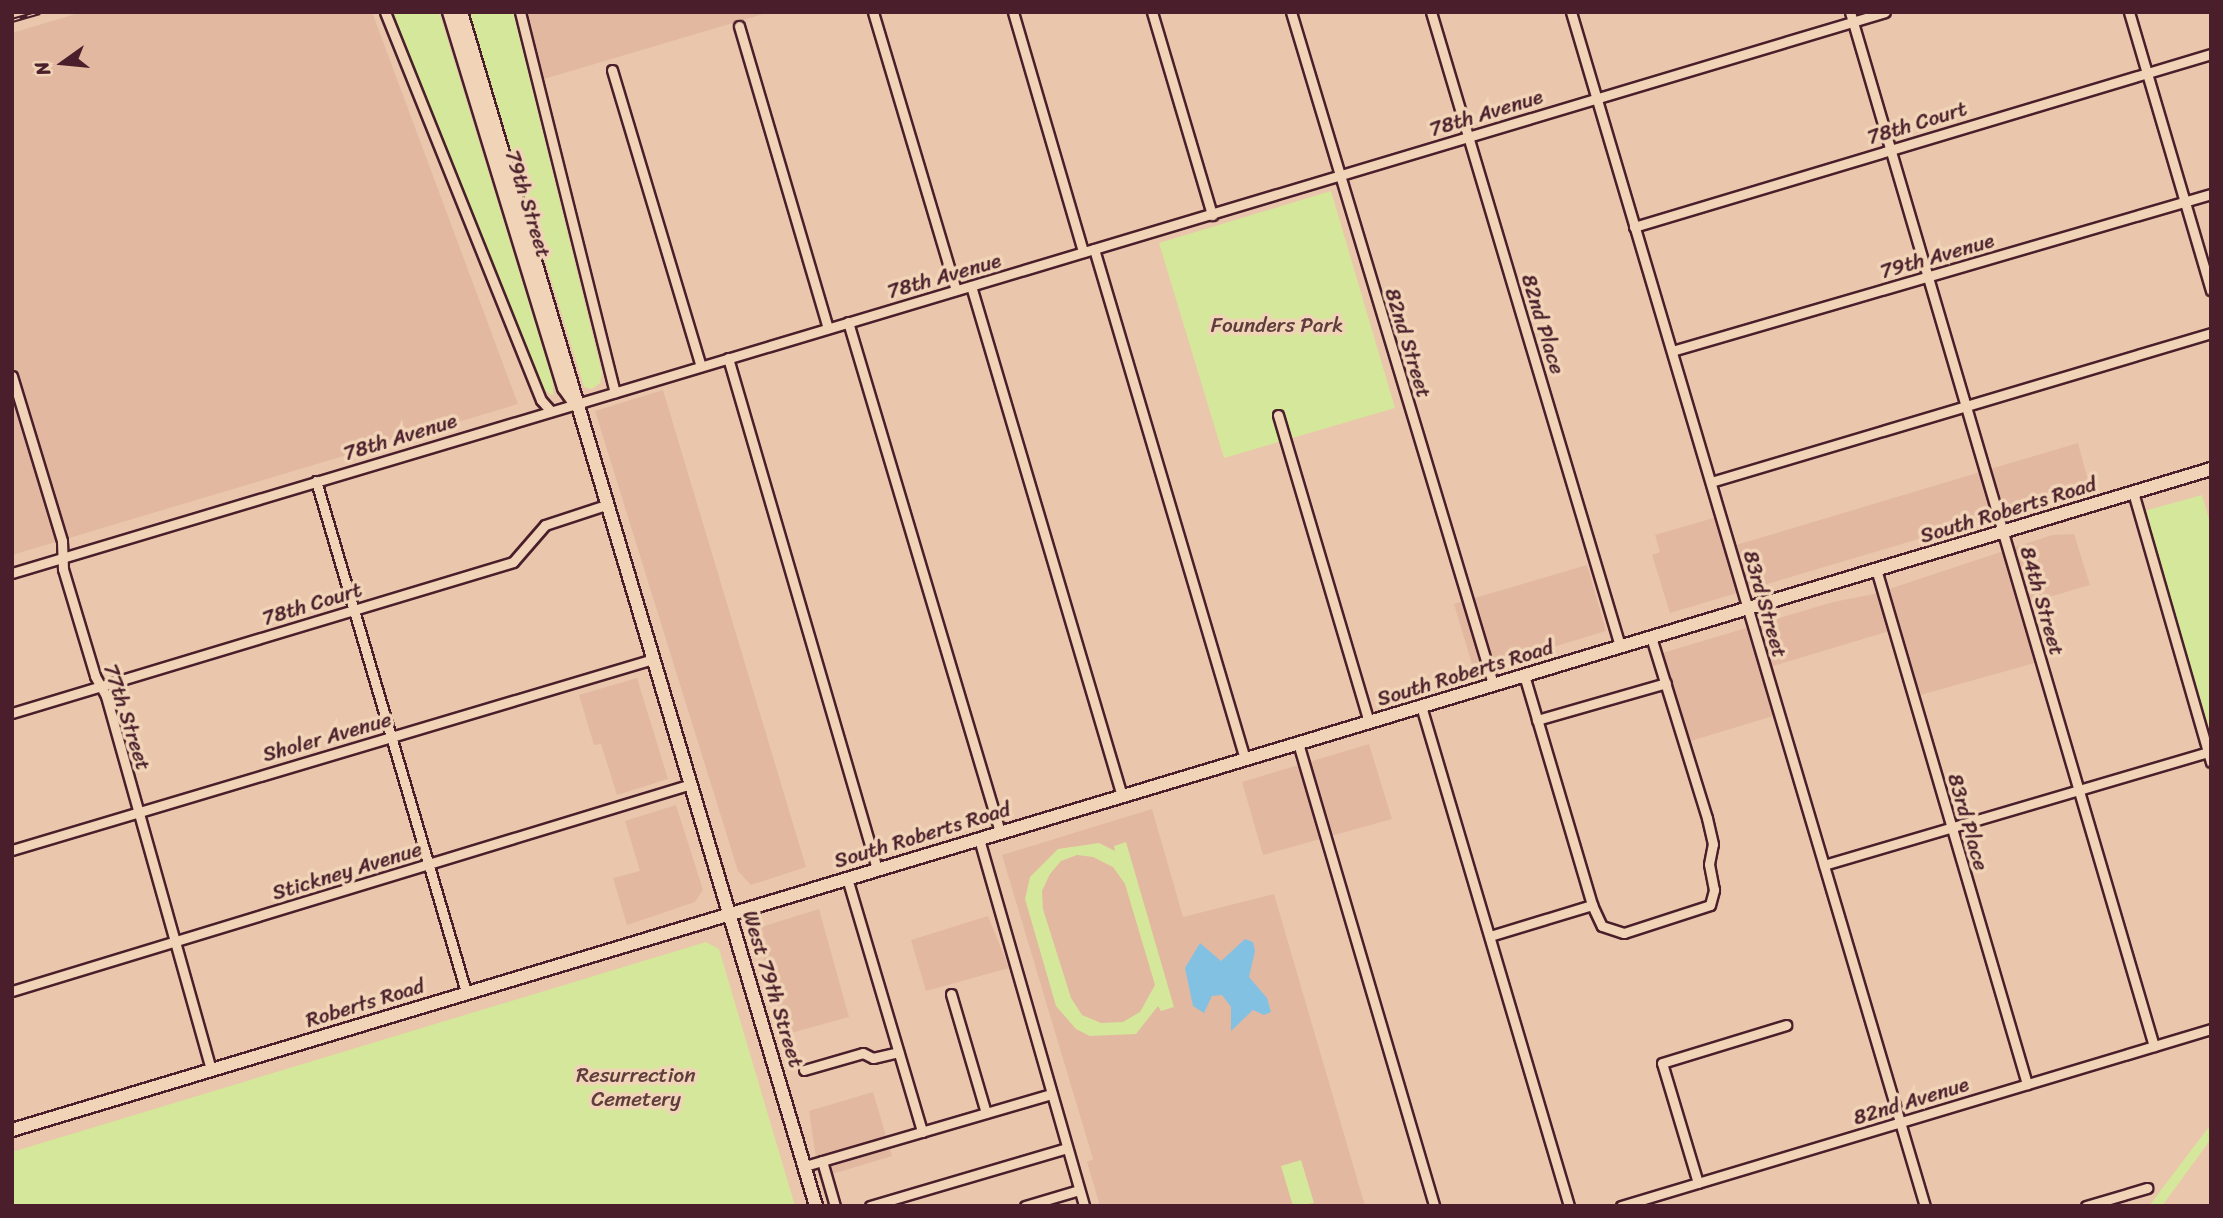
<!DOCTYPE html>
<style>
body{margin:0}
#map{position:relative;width:2223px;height:1218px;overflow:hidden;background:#eac6ac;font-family:Sriracha,sans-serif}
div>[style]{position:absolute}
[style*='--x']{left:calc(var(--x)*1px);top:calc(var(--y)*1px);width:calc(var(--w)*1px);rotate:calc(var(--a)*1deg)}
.built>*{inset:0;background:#e2b8a1}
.green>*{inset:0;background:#d5e79a}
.water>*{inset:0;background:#83c1e3}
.roads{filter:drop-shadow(2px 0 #4a1f2b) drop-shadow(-2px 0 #4a1f2b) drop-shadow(0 2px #4a1f2b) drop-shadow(0 -2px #4a1f2b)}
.street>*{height:9px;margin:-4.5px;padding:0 4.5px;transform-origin:4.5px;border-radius:4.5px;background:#f1d4b7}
.secondary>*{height:12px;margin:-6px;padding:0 6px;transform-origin:6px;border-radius:6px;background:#f1d4b7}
.rail>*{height:5px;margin-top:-2.5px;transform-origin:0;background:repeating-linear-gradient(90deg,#f1d4b7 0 8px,#4a1f2b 0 16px);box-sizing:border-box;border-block:2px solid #4a1f2b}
span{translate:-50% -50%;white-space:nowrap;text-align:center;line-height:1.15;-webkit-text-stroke:7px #f1d4b7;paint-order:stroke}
.street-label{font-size:21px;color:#4a1f2b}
.park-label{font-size:21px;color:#5f3d3c}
.frame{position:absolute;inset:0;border:14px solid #4a1f2b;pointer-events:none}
.north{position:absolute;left:28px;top:28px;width:70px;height:70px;-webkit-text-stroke:5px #f1d4b7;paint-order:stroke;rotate:255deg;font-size:19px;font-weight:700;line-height:28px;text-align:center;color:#4a1f2b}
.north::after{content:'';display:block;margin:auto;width:24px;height:32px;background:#4a1f2b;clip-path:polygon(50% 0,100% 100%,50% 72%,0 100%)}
</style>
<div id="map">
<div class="built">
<div style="clip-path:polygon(82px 12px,372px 12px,518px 404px,12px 555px,12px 33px)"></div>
<div style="clip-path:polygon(527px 12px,770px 12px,544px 79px)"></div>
<div style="clip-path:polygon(663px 390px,806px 867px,751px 885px,738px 871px,595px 411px)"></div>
<div style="clip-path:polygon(2078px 443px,2090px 488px,1670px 613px,1652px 555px,1660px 552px,1655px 535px,1727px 514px,1736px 545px)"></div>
<div style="clip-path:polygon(2074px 534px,2090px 585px,2025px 604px,2042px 661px,1913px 697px,1893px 630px,1766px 668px,1780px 714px,1684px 743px,1656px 655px,1833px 602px,1874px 594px,2052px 535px)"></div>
<div style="clip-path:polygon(1587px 565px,1606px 631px,1474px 671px,1454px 604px)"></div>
<div style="clip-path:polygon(637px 678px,668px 779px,617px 795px,601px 744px,594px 745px,579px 695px)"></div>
<div style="clip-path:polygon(1369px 744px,1392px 819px,1263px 855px,1242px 782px)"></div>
<div style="clip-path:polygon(676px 805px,703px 890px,695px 902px,627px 925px,613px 878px,640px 871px,625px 821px)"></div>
<div style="clip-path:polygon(1152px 809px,1183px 917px,1274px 894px,1365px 1206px,1100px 1206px,1087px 1162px,1093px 1159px,1002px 855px)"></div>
<div style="clip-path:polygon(819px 909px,849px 1017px,787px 1034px,756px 934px,761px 927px)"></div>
<div style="clip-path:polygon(988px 916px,1009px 968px,926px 991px,911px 940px)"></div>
<div style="clip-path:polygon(873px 1092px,892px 1156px,819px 1178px,809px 1111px)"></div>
</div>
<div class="green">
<div style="clip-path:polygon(393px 12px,439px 12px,553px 382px,553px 396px,541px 387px,516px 329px)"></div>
<div style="clip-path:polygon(469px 12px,513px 12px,602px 373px,600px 383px,592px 389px,584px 387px)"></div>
<div style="clip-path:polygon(1331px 191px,1395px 408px,1224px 458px,1159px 243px)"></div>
<div style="clip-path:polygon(2202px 495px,2211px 526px,2211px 735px,2144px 511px)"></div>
<div style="clip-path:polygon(evenodd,1126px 842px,1174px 1007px,1161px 1011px,1158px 1006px,1136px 1034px,1090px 1036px,1076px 1029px,1056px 1006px,1025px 899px,1030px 877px,1058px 849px,1099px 843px,1115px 851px,1114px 846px,1126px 842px,1077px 855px,1093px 857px,1113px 867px,1125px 884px,1155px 985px,1140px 1012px,1123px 1022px,1101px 1023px,1082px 1015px,1071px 998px,1043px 909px,1042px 891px,1050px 874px,1061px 861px,1077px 855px)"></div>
<div style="clip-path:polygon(706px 942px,719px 949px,795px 1206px,12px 1206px,12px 1152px)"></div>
<div style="clip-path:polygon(2211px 1124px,2211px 1139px,2162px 1206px,2149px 1206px)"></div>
<div style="clip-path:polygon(1301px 1160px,1314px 1203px,1293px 1206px,1281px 1166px)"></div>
</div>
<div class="water">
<div style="clip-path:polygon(1245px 939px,1253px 942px,1255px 951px,1249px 977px,1267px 998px,1271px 1012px,1264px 1015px,1253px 1010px,1231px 1031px,1231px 1007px,1222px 995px,1212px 996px,1204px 1013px,1193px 1006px,1185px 968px,1200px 943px,1221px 961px)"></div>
</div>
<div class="roads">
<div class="street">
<div style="--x:385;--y:12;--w:418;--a:68.1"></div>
<div style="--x:541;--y:400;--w:15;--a:48"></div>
<div style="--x:520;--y:12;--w:392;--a:76"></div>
<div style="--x:873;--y:12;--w:290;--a:73.4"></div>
<div style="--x:1013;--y:12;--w:250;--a:73.7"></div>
<div style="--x:1152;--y:12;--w:212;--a:73.5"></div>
<div style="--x:1291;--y:12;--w:702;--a:73.27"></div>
<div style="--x:1431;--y:12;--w:662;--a:73.4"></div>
<div style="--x:1571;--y:12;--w:1245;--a:73.49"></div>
<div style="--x:1850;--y:12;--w:1078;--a:73.62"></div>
<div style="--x:2129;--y:12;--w:290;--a:73.6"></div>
<div style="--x:739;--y:26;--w:315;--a:73.6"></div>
<div style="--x:612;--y:70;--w:309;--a:73.3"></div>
<div style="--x:1634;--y:227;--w:602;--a:-16.69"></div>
<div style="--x:1094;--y:249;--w:532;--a:73.51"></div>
<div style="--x:971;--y:286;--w:532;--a:73.51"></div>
<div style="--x:848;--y:322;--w:532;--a:73.4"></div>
<div style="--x:1672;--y:351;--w:561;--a:-16.24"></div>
<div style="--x:728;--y:358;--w:532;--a:73.74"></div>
<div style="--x:12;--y:376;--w:172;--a:73.1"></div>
<div style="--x:62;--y:541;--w:28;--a:88"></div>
<div style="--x:63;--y:569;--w:112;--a:73.3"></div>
<div style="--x:95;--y:676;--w:23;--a:61"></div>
<div style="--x:106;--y:696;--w:388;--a:74.3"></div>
<div style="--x:1278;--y:415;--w:320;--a:73.5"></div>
<div style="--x:316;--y:481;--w:533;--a:73.64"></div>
<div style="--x:1711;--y:482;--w:522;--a:-16.59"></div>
<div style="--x:2133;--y:492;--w:281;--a:73.9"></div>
<div style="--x:1876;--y:569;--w:537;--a:73.66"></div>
<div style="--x:12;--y:573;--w:1955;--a:-16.67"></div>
<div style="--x:1524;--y:675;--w:240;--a:73.5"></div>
<div style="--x:1592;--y:905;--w:23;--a:65"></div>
<div style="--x:1602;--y:926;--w:23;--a:18"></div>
<div style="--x:1624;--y:933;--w:90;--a:-18"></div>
<div style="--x:1710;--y:905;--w:16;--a:-75"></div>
<div style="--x:1714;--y:890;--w:26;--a:-101"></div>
<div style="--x:1709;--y:864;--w:20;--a:-79"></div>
<div style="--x:1713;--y:844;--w:27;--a:-103"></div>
<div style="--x:1707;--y:818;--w:189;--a:-107.2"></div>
<div style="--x:1421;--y:706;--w:521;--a:73.51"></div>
<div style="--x:12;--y:713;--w:523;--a:-16.77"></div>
<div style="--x:513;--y:562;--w:49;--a:-49.1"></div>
<div style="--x:545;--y:525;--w:64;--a:-18.2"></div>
<div style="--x:1537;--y:720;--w:134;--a:-16"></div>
<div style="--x:1298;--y:743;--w:483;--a:73.6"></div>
<div style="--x:979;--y:839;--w:382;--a:74"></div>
<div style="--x:12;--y:850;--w:669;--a:-16.59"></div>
<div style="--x:1824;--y:865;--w:403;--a:-16.4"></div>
<div style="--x:847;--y:878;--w:265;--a:73.5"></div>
<div style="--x:1490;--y:936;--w:107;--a:-16.9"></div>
<div style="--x:12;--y:991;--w:710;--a:-16.95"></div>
<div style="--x:951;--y:994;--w:124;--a:73.6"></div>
<div style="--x:804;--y:1070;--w:61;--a:-16.1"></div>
<div style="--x:863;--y:1053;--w:11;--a:27"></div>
<div style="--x:873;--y:1058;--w:26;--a:-13"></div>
<div style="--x:822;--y:1161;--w:47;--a:73.9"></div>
<div style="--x:805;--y:1166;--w:257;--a:-16.3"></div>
<div style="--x:1698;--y:1183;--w:125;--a:-106.7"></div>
<div style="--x:1662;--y:1063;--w:130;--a:-17"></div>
<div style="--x:870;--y:1206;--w:205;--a:-16.4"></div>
<div style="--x:1025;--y:1206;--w:56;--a:-16.5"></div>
<div style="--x:1621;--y:1206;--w:616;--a:-16.7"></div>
<div style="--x:2086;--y:1206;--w:64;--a:-16.4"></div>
</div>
<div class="secondary">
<div style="--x:449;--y:12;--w:393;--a:73"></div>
<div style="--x:564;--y:388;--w:19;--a:54"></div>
<div style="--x:461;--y:12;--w:1246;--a:73.44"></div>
<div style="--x:12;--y:1130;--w:2296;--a:-16.73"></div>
</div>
</div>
<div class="rail">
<div style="--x:12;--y:20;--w:29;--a:-16"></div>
</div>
<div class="street-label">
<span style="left:1486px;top:113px;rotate:-17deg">78th Avenue</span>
<span style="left:1917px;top:123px;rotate:-17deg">78th Court</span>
<span style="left:528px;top:204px;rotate:73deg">79th Street</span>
<span style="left:1937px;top:256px;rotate:-16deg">79th Avenue</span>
<span style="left:944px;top:276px;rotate:-16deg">78th Avenue</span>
<span style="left:1543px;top:324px;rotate:73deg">82nd Place</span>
<span style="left:1408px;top:343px;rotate:73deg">82nd Street</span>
<span style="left:400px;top:437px;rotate:-17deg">78th Avenue</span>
<span style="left:2008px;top:510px;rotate:-17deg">South Roberts Road</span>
<span style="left:2042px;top:601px;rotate:74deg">84th Street</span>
<span style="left:312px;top:604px;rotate:-17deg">78th Court</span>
<span style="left:1765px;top:604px;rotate:74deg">83rd Street</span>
<span style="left:1465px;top:673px;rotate:-17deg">South Roberts Road</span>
<span style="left:127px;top:717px;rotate:72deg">77th Street</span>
<span style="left:327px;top:737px;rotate:-16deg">Sholer Avenue</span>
<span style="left:1968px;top:822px;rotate:74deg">83rd Place</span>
<span style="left:922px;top:835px;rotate:-17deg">South Roberts Road</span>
<span style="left:347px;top:871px;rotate:-17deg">Stickney Avenue</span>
<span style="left:773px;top:989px;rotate:73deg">West 79th Street</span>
<span style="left:365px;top:1003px;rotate:-17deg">Roberts Road</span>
<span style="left:1911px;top:1101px;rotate:-17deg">82nd Avenue</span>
</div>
<div class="park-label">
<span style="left:1277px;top:325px">Founders Park</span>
<span style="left:636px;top:1087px">Resurrection<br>Cemetery</span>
</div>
<div class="frame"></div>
<div class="north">N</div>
</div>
